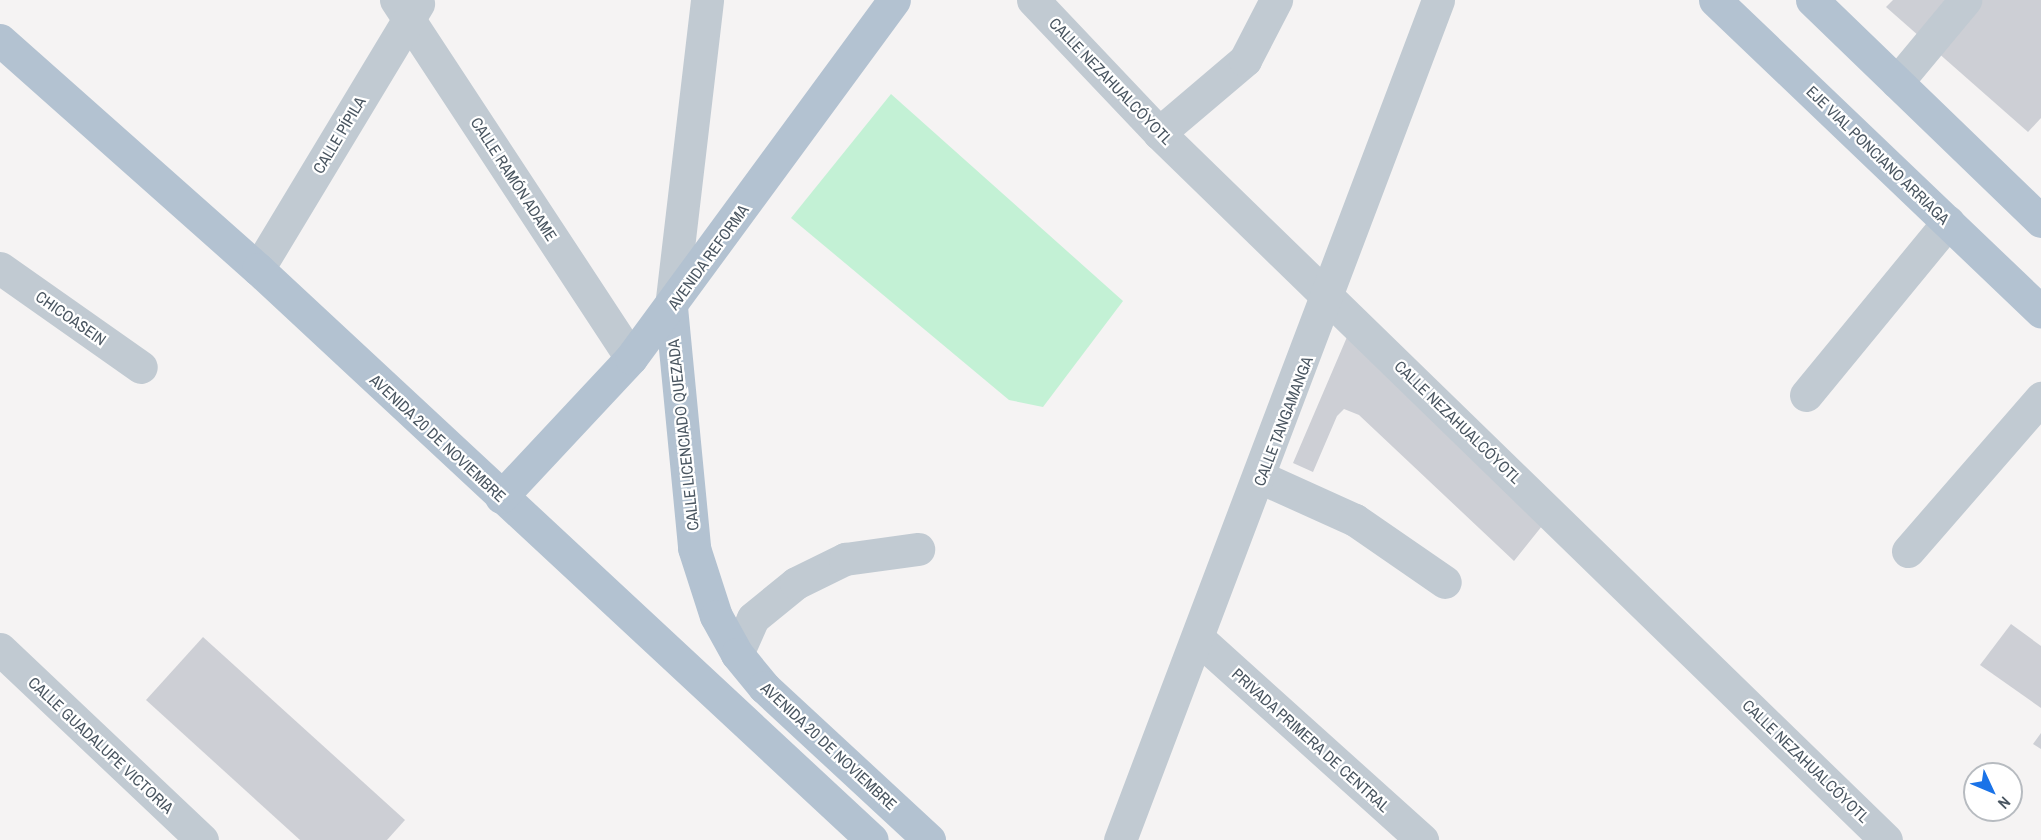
<!DOCTYPE html>
<meta charset="utf-8">
<style>
body{margin:0}
#map{position:relative;width:2041px;height:840px;overflow:hidden;background:#f5f3f3;font-family:"Archivo Narrow",sans-serif}
div>[style]{position:absolute}
[style*='--x']{left:calc(var(--x)*1px);top:calc(var(--y)*1px);width:calc(var(--w)*1px);rotate:calc(var(--a)*1deg)}
.green>*{inset:0;background:#c3f1d5}
.building>*{inset:0;background:#cdcfd5}
.minor>*{height:33px;margin:-16.5px;padding:0 16.5px;transform-origin:16.5px;border-radius:16.5px;background:#c1cad2}
.major>*{height:33px;margin:-16.5px;padding:0 16.5px;transform-origin:16.5px;border-radius:16.5px;background:#b3c2d1}
span{translate:-50% -50%;white-space:nowrap;text-align:center;line-height:1.15;-webkit-text-stroke:4.5px #fff;paint-order:stroke}
.street-label{font-size:16px;color:#4a5661}
.north{position:absolute;left:1963px;top:762px;width:60px;height:60px;box-sizing:border-box;background:#fff;border:2px solid #b7bbc0;border-radius:50%;rotate:134deg;font-size:16px;font-weight:700;line-height:24px;text-align:center;color:#4a5661}
.north::after{content:'';display:block;margin:auto;width:21px;height:27px;background:#1a73e8;clip-path:polygon(50% 0,100% 100%,50% 72%,0 100%)}
</style>
<div id="map">
<div class="green">
<div style="clip-path:polygon(891px 94px,1123px 301px,1043px 407px,1009px 400px,791px 218px)"></div>
</div>
<div class="building">
<div style="clip-path:polygon(1893px 0,2041px 0,2041px 118px,2028px 132px,1886px 7px)"></div>
<div style="clip-path:polygon(1347px 337px,1550px 516px,1514px 561px,1359px 415px,1344px 409px,1337px 416px,1313px 472px,1293px 463px)"></div>
<div style="clip-path:polygon(2011px 624px,2041px 646px,2041px 708px,1980px 665px)"></div>
<div style="clip-path:polygon(203px 637px,405px 820px,387px 840px,300px 840px,146px 700px)"></div>
<div style="clip-path:polygon(2041px 733px,2041px 749px,2033px 744px)"></div>
</div>
<div class="minor">
<div style="--x:396;--y:0;--w:428;--a:56.7"></div>
<div style="--x:1033;--y:0;--w:183;--a:46.5"></div>
<div style="--x:1159;--y:133;--w:1014;--a:44.2"></div>
<div style="--x:1897;--y:82;--w:107;--a:-50.3"></div>
<div style="--x:1159;--y:133;--w:113;--a:-40.3"></div>
<div style="--x:1245;--y:60;--w:68;--a:-62.7"></div>
<div style="--x:0;--y:268;--w:172;--a:35.1"></div>
<div style="--x:258;--y:269;--w:310;--a:-58.9"></div>
<div style="--x:671;--y:307;--w:309;--a:-83.3"></div>
<div style="--x:1806;--y:395;--w:224;--a:-50.6"></div>
<div style="--x:1262;--y:478;--w:102;--a:24.3"></div>
<div style="--x:1355;--y:520;--w:109;--a:34.6"></div>
<div style="--x:1908;--y:551;--w:203;--a:-49"></div>
<div style="--x:1200;--y:640;--w:299;--a:42"></div>
<div style="--x:0;--y:649;--w:278;--a:43.4"></div>
<div style="--x:737;--y:654;--w:39;--a:-66"></div>
<div style="--x:753;--y:618;--w:55;--a:-39.1"></div>
<div style="--x:796;--y:583;--w:55;--a:-26.1"></div>
<div style="--x:845;--y:559;--w:74;--a:-7.8"></div>
<div style="--x:1120;--y:840;--w:898;--a:-69.26"></div>
</div>
<div class="major">
<div style="--x:1715;--y:0;--w:451;--a:43.7"></div>
<div style="--x:1812;--y:0;--w:318;--a:44"></div>
<div style="--x:0;--y:40;--w:345;--a:41.6"></div>
<div style="--x:258;--y:269;--w:838;--a:42.92"></div>
<div style="--x:671;--y:307;--w:242;--a:84.5"></div>
<div style="--x:694;--y:548;--w:71;--a:72.1"></div>
<div style="--x:716;--y:616;--w:43;--a:61.1"></div>
<div style="--x:737;--y:654;--w:43;--a:50.7"></div>
<div style="--x:764;--y:687;--w:225;--a:42.8"></div>
<div style="--x:501;--y:497;--w:190;--a:-46.9"></div>
<div style="--x:631;--y:358;--w:444;--a:-53.7"></div>
</div>
<div class="street-label">
<span style="left:1111px;top:81px;rotate:46deg">CALLE NEZAHUALCÓYOTL</span>
<span style="left:339px;top:135px;rotate:-59deg">CALLE PÍPILA</span>
<span style="left:1878px;top:155px;rotate:44deg">EJE VIAL PONCIANO ARRIAGA</span>
<span style="left:514px;top:179px;rotate:57deg">CALLE RAMÓN ADAME</span>
<span style="left:708px;top:257px;rotate:-54deg">AVENIDA REFORMA</span>
<span style="left:71px;top:318px;rotate:35deg">CHICOASEIN</span>
<span style="left:1283px;top:421px;rotate:-69deg">CALLE TANGAMANGA</span>
<span style="left:1458px;top:422px;rotate:44deg">CALLE NEZAHUALCÓYOTL</span>
<span style="left:683px;top:435px;rotate:-96deg">CALLE LICENCIADO QUEZADA</span>
<span style="left:438px;top:438px;rotate:43deg">AVENIDA 20 DE NOVIEMBRE</span>
<span style="left:1311px;top:740px;rotate:42deg">PRIVADA PRIMERA DE CENTRAL</span>
<span style="left:101px;top:745px;rotate:43deg">CALLE GUADALUPE VICTORIA</span>
<span style="left:829px;top:746px;rotate:43deg">AVENIDA 20 DE NOVIEMBRE</span>
<span style="left:1806px;top:761px;rotate:44deg">CALLE NEZAHUALCÓYOTL</span>
</div>
<div class="north">N</div>
</div>
